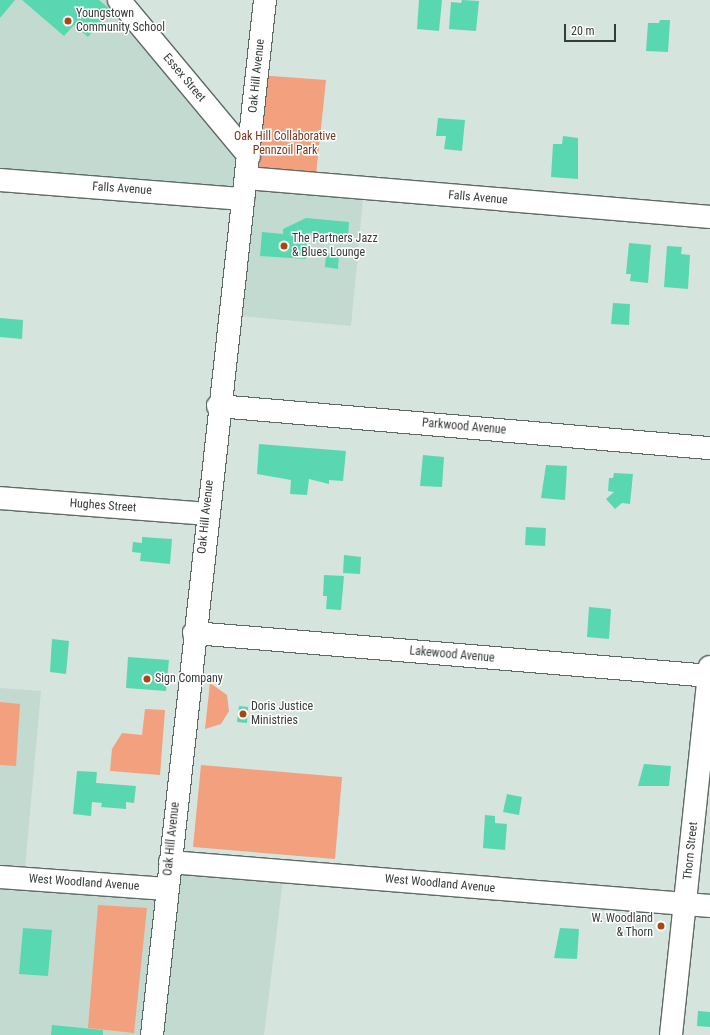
<!DOCTYPE html>
<style>
body{margin:0}
#map{position:relative;width:710px;height:1035px;overflow:hidden;background:#d6e4de;font-family:"Roboto Condensed",sans-serif}
div>[style]{position:absolute}
[style*='--x']{left:calc(var(--x)*1px);top:calc(var(--y)*1px);width:calc(var(--w)*1px);rotate:calc(var(--a)*1deg)}
.built>*{inset:0;background:#c3dad1}
.green>*{inset:0;background:#f2a07e}
.building>*{inset:0;background:#59d7b0}
.roads{filter:drop-shadow(1px 0 #5d6a65) drop-shadow(-1px 0 #5d6a65) drop-shadow(0 1px #5d6a65) drop-shadow(0 -1px #5d6a65)}
.minor>*{height:22px;margin:-11px;padding:0 11px;transform-origin:11px;border-radius:11px;background:#fff}
.dots>*{width:11px;height:11px;translate:-50% -50%;box-sizing:border-box;border:2px solid #fff;border-radius:50%}
span{translate:-50% -50%;white-space:nowrap;text-align:center;line-height:1.15;-webkit-text-stroke:3px #fff;paint-order:stroke}
.poi-label{font-size:12px;color:#363c3a}
.left{translate:0 -50%;text-align:left}
.right{translate:-100% -50%;text-align:right}
.street-label{font-size:12px;color:#363c3a}
.park-label{font-size:12px;color:#74381d}
.scale{position:absolute;left:564px;top:24px;width:52px;height:18px;box-sizing:border-box;border:2px solid #363c3a;border-top:0;padding-left:5px;font-size:12px;line-height:14px;white-space:nowrap;color:#363c3a;-webkit-text-stroke:3px #fff;paint-order:stroke}
</style>
<div id="map">
<div class="built">
<div style="clip-path:polygon(0 0,119px 0,249px 156px,364px 188px,351px 326px,229px 315px,242px 206px,0 180px)"></div>
<div style="clip-path:polygon(0 688px,41px 691px,24px 879px,167px 889px,170px 862px,284px 871px,264px 1035px,0 1035px)"></div>
</div>
<div class="green">
<div style="clip-path:polygon(258px 75px,326px 80px,315px 184px,246px 178px)"></div>
<div style="clip-path:polygon(210px 683px,227px 695px,229px 711px,221px 724px,205px 729px)"></div>
<div style="clip-path:polygon(0 702px,20px 704px,16px 766px,0 765px)"></div>
<div style="clip-path:polygon(145px 709px,165px 710px,160px 775px,110px 771px,112px 749px,122px 733px,142px 735px)"></div>
<div style="clip-path:polygon(201px 765px,342px 777px,335px 859px,193px 847px)"></div>
<div style="clip-path:polygon(98px 905px,147px 908px,134px 1033px,88px 1028px)"></div>
</div>
<div class="building">
<div style="clip-path:polygon(0 0,15px 0,0 18px)"></div>
<div style="clip-path:polygon(22px 0,99px 0,111px 10px,88px 37px,74px 25px,64px 36px)"></div>
<div style="clip-path:polygon(419px 0,442px 0,439px 31px,417px 29px)"></div>
<div style="clip-path:polygon(462px 0,479px 1px,476px 31px,449px 29px,451px 2px,461px 3px)"></div>
<div style="clip-path:polygon(660px 20px,670px 20px,668px 52px,646px 51px,648px 23px,659px 23px)"></div>
<div style="clip-path:polygon(438px 118px,465px 120px,462px 151px,444px 149px,446px 136px,436px 136px)"></div>
<div style="clip-path:polygon(563px 136px,578px 138px,578px 179px,551px 177px,553px 144px,562px 144px)"></div>
<div style="clip-path:polygon(306px 218px,349px 222px,348px 236px,308px 233px,306px 259px,260px 256px,262px 232px,283px 234px,283px 229px)"></div>
<div style="clip-path:polygon(629px 243px,651px 245px,648px 283px,630px 281px,631px 274px,626px 274px)"></div>
<div style="clip-path:polygon(667px 246px,682px 247px,681px 254px,690px 255px,688px 289px,664px 287px)"></div>
<div style="clip-path:polygon(326px 253px,339px 254px,338px 269px,325px 267px)"></div>
<div style="clip-path:polygon(613px 303px,630px 304px,629px 325px,611px 324px)"></div>
<div style="clip-path:polygon(0 318px,23px 320px,22px 339px,0 337px)"></div>
<div style="clip-path:polygon(259px 444px,346px 451px,343px 481px,329px 480px,329px 484px,309px 479px,307px 495px,290px 494px,291px 480px,257px 474px)"></div>
<div style="clip-path:polygon(423px 455px,444px 457px,442px 487px,420px 486px)"></div>
<div style="clip-path:polygon(546px 465px,567px 466px,565px 500px,541px 498px)"></div>
<div style="clip-path:polygon(614px 473px,633px 474px,630px 504px,622px 503px,615px 509px,606px 499px,614px 492px,608px 491px,609px 478px,613px 478px)"></div>
<div style="clip-path:polygon(526px 527px,546px 528px,545px 546px,525px 545px)"></div>
<div style="clip-path:polygon(142px 537px,172px 539px,170px 564px,140px 561px,141px 553px,132px 552px,133px 542px,142px 543px)"></div>
<div style="clip-path:polygon(344px 555px,361px 557px,360px 574px,343px 573px)"></div>
<div style="clip-path:polygon(324px 575px,344px 576px,341px 610px,326px 609px,327px 596px,323px 596px)"></div>
<div style="clip-path:polygon(589px 607px,611px 609px,609px 639px,587px 637px)"></div>
<div style="clip-path:polygon(52px 639px,69px 641px,66px 674px,50px 672px)"></div>
<div style="clip-path:polygon(128px 657px,169px 660px,166px 691px,126px 688px)"></div>
<div style="clip-path:polygon(239px 706px,248px 707px,247px 723px,237px 722px)"></div>
<div style="clip-path:polygon(644px 764px,671px 766px,669px 786px,638px 786px)"></div>
<div style="clip-path:polygon(77px 771px,97px 772px,96px 783px,136px 786px,134px 803px,126px 802px,126px 809px,101px 807px,102px 803px,92px 802px,91px 816px,73px 814px)"></div>
<div style="clip-path:polygon(507px 794px,522px 797px,519px 815px,503px 812px)"></div>
<div style="clip-path:polygon(485px 815px,495px 816px,495px 823px,507px 824px,505px 850px,483px 848px)"></div>
<div style="clip-path:polygon(23px 928px,52px 930px,48px 976px,19px 974px)"></div>
<div style="clip-path:polygon(560px 928px,579px 929px,577px 959px,554px 958px)"></div>
<div style="clip-path:polygon(698px 1011px,710px 1012px,710px 1027px,697px 1026px)"></div>
<div style="clip-path:polygon(52px 1025px,103px 1030px,103px 1035px,51px 1035px)"></div>
</div>
<div class="roads">
<div class="minor">
<div style="--x:119;--y:0;--w:203;--a:50.2"></div>
<div style="--x:246;--y:178;--w:466;--a:4.8"></div>
<div style="--x:0;--y:180;--w:244;--a:4.5"></div>
<div style="--x:218;--y:406;--w:494;--a:4.9"></div>
<div style="--x:0;--y:498;--w:208;--a:4.4"></div>
<div style="--x:194;--y:633;--w:518;--a:4.76"></div>
<div style="--x:170;--y:862;--w:542;--a:4.66"></div>
<div style="--x:0;--y:877;--w:167;--a:4.1"></div>
<div style="--x:152;--y:1035;--w:1041;--a:-83.77"></div>
<div style="--x:671;--y:1035;--w:370;--a:-84"></div>
</div>
</div>
<div class="dots">
<div style="left:68px;top:21px;background:#aa4610"></div>
<div style="left:284px;top:246px;background:#aa4610"></div>
<div style="left:147px;top:679px;background:#aa4610"></div>
<div style="left:243px;top:714px;background:#aa4610"></div>
<div style="left:661px;top:926px;background:#aa4610"></div>
</div>
<div class="poi-label">
<span class="left" style="left:76px;top:21px">Youngstown<br>Community School</span>
<span class="left" style="left:292px;top:246px">The Partners Jazz<br>&amp; Blues Lounge</span>
<span class="left" style="left:155px;top:679px">Sign Company</span>
<span class="left" style="left:251px;top:714px">Doris Justice<br>Ministries</span>
<span class="right" style="left:653px;top:926px">W. Woodland<br>&amp; Thorn</span>
</div>
<div class="street-label">
<span style="left:257px;top:76px;rotate:-84deg">Oak Hill Avenue</span>
<span style="left:184px;top:78px;rotate:50deg">Essex Street</span>
<span style="left:122px;top:189px;rotate:4deg">Falls Avenue</span>
<span style="left:478px;top:198px;rotate:5deg">Falls Avenue</span>
<span style="left:464px;top:427px;rotate:5deg">Parkwood Avenue</span>
<span style="left:103px;top:506px;rotate:4deg">Hughes Street</span>
<span style="left:206px;top:517px;rotate:-84deg">Oak Hill Avenue</span>
<span style="left:452px;top:655px;rotate:5deg">Lakewood Avenue</span>
<span style="left:172px;top:839px;rotate:-84deg">Oak Hill Avenue</span>
<span style="left:691px;top:851px;rotate:-84deg">Thorn Street</span>
<span style="left:84px;top:883px;rotate:4deg">West Woodland Avenue</span>
<span style="left:440px;top:884px;rotate:5deg">West Woodland Avenue</span>
</div>
<div class="park-label">
<span style="left:285px;top:144px">Oak Hill Collaborative<br>Pennzoil Park</span>
</div>
<div class="scale">20 m</div>
</div>
